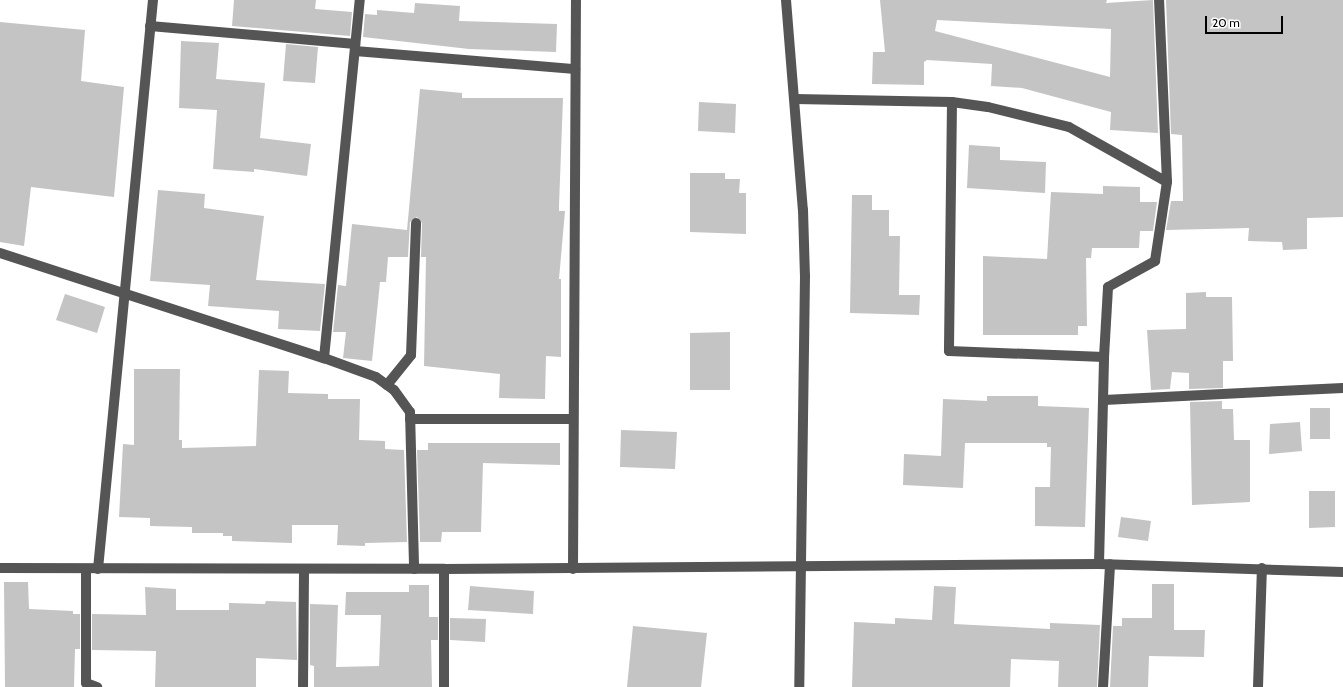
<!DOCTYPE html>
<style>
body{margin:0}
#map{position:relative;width:1343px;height:687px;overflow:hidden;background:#fff;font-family:Cabin,sans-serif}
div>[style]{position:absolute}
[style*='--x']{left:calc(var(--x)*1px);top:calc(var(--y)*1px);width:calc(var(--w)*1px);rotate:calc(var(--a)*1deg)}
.building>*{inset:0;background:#c4c4c4}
.minor>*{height:10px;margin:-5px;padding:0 5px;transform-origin:5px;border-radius:5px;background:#555}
span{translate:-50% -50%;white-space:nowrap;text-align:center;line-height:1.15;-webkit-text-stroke:3px #fff;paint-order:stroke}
.scale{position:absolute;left:1205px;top:16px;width:78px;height:18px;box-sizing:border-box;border:2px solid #000;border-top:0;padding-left:5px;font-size:12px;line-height:14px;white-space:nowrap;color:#000;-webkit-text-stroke:3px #fff;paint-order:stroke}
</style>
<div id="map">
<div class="building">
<div style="clip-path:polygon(234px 0,316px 0,315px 9px,352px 12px,350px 36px,232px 26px)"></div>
<div style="clip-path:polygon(evenodd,880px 0,1107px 0,1106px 3px,1153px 0,1158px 133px,1110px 130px,1111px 112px,1022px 88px,991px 86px,992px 64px,927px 60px,924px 62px,924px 85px,872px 84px,873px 52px,885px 52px,880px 0,937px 20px,1111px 29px,1110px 77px,935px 31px,937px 20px)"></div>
<div style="clip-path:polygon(1166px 0,1343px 0,1343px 217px,1307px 218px,1307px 249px,1283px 250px,1282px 242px,1248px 241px,1249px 228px,1166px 230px,1171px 201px,1183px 201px,1182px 135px,1171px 134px)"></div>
<div style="clip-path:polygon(415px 3px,460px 6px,459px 21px,557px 24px,556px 52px,469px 49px,363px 37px,365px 14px,377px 15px,377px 10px,414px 13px)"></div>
<div style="clip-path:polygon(0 22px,85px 30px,81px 81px,124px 87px,114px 197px,31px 187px,24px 246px,0 242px)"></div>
<div style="clip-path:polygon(181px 41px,219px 43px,216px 79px,265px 83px,260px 138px,311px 144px,307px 176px,254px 169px,254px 172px,213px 169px,217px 110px,179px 108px)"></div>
<div style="clip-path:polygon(286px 44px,318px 47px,315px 83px,283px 81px)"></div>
<div style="clip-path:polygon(420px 89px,462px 93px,462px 98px,563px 98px,559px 206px,559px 211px,565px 211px,559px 279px,561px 279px,561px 357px,546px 356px,545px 399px,499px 398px,500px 374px,424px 366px,426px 257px,421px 257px,422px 223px,417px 217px,410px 222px,408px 257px,388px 257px,386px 282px,380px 282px,372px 361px,343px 358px,346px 332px,333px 332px,338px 285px,346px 286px,352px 224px,407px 230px)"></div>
<div style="clip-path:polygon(699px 102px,736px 104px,735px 133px,698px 131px)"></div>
<div style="clip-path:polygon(969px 145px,1000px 147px,1000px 160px,1046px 162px,1045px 193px,967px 188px)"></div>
<div style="clip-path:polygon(690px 173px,725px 173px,725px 179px,740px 179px,739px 193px,746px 193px,746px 234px,690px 232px)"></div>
<div style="clip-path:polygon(1103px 186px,1140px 187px,1140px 202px,1157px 202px,1153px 231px,1140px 231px,1139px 248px,1092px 248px,1091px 258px,1086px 258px,1087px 326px,1078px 326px,1078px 335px,983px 335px,983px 256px,1047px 259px,1051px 192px,1103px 194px)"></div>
<div style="clip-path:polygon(158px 190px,205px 194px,204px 208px,264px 216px,256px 280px,325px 284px,320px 331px,278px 329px,279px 311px,208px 306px,210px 285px,150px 281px)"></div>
<div style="clip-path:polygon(852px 195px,872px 195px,872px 210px,889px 210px,889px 236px,900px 236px,899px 295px,920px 295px,919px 315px,850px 313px)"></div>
<div style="clip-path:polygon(1206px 292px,1206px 297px,1232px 297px,1233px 361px,1223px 361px,1223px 388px,1189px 389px,1189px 373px,1172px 372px,1170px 389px,1151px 390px,1147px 330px,1186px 329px,1186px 293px)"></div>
<div style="clip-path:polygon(65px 294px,105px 307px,97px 333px,56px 320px)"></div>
<div style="clip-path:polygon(730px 332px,730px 390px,690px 390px,690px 333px)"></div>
<div style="clip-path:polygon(134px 369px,180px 369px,179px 440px,182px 440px,182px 448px,256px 446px,259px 370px,289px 371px,288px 393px,328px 394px,328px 399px,360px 399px,359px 440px,385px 441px,385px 449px,404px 450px,407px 542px,365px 543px,365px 546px,337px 545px,338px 525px,292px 525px,292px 543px,232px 541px,232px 536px,223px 536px,223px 533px,192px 533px,192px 527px,150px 526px,150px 518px,119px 517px,123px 444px,134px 445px)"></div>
<div style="clip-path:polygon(987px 396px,1038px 396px,1038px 406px,1089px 408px,1085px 527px,1035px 526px,1035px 487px,1050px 487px,1051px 447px,1047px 447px,1047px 443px,965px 443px,963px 488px,903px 485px,904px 454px,941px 456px,943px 399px,987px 401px)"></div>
<div style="clip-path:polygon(1222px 401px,1222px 409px,1233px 409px,1234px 440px,1250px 440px,1250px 502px,1192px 505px,1190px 402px)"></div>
<div style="clip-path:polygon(1310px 408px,1330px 408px,1330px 439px,1310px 439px)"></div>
<div style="clip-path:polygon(1300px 422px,1302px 451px,1269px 454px,1270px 424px)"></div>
<div style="clip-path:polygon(621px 430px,677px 432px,675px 469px,620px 467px)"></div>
<div style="clip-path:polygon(428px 443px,560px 443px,560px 465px,483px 463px,481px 532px,442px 532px,441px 542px,420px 542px,417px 450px,428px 450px)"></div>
<div style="clip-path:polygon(1309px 491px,1335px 491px,1335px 527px,1309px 528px)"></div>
<div style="clip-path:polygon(1121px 517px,1151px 521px,1148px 541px,1118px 537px)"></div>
<div style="clip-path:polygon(4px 582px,28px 582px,29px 609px,73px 611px,73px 614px,80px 614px,80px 649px,75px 649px,74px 687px,5px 687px)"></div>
<div style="clip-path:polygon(1152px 584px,1174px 584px,1174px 630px,1205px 630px,1204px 657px,1149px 656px,1148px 687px,1110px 687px,1113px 626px,1122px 626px,1122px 618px,1152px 618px)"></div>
<div style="clip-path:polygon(409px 585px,429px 585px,429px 617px,438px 617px,438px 640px,431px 640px,432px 687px,314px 687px,314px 666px,310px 665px,310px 604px,338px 605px,336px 667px,379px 666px,381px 615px,345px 615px,346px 592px,409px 592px)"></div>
<div style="clip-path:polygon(470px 586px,534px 591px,533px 614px,468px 610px)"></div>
<div style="clip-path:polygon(934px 586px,956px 587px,954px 624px,1050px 629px,1050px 623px,1100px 625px,1097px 687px,1058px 687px,1059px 661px,1011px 659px,1010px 687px,852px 687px,854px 622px,895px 624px,895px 618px,932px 620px)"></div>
<div style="clip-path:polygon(145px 587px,176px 589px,176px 610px,229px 610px,229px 603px,265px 604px,266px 601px,296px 602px,297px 660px,256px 658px,256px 687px,155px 687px,156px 651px,92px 650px,92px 614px,146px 615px)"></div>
<div style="clip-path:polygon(450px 618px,486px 619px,485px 642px,450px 640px)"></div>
<div style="clip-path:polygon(633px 626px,707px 633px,701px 687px,627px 687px)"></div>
</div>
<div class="minor">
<div style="--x:786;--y:0;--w:211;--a:85.4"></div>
<div style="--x:803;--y:210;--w:66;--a:88.3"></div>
<div style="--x:805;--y:276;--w:411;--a:90.8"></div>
<div style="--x:150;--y:26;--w:206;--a:5"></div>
<div style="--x:355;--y:51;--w:221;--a:4.7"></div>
<div style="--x:795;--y:99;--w:157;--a:1.1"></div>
<div style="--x:952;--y:102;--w:36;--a:8"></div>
<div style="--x:988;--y:107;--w:83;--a:13.9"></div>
<div style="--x:1069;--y:127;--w:112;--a:29.3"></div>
<div style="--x:952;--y:102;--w:249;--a:90.7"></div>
<div style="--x:949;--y:351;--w:155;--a:2.2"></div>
<div style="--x:0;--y:253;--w:341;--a:18"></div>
<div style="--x:324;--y:358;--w:55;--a:20.1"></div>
<div style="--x:376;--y:377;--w:22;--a:36"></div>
<div style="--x:394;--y:390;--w:27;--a:54"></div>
<div style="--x:410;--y:412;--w:157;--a:88.5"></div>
<div style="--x:324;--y:358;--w:360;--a:-84.3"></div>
<div style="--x:387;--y:385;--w:38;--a:-51"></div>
<div style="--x:411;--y:355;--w:132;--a:-87.8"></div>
<div style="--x:1104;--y:400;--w:239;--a:-2.9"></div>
<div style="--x:410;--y:419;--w:163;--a:0"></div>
<div style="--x:1099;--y:564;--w:207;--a:-88.6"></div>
<div style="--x:1104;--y:357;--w:70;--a:-86.7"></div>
<div style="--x:1108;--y:287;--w:54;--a:-29"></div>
<div style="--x:1155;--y:261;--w:80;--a:-81.4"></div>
<div style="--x:1167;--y:182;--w:182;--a:-92.5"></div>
<div style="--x:0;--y:568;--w:444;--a:0.1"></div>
<div style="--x:444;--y:569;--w:655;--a:-0.44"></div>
<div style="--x:1099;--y:564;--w:244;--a:1.9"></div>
<div style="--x:86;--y:569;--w:114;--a:90"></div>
<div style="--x:86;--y:683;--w:12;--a:20"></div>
<div style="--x:98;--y:569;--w:572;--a:-84.48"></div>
<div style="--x:444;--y:569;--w:118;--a:90"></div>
<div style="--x:573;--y:569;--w:569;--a:-89.7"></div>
<div style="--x:303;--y:687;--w:118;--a:-89.5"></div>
<div style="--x:1103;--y:687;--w:123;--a:-86.7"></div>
<div style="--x:1258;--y:687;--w:119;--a:-88.1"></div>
</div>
<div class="scale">20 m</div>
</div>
